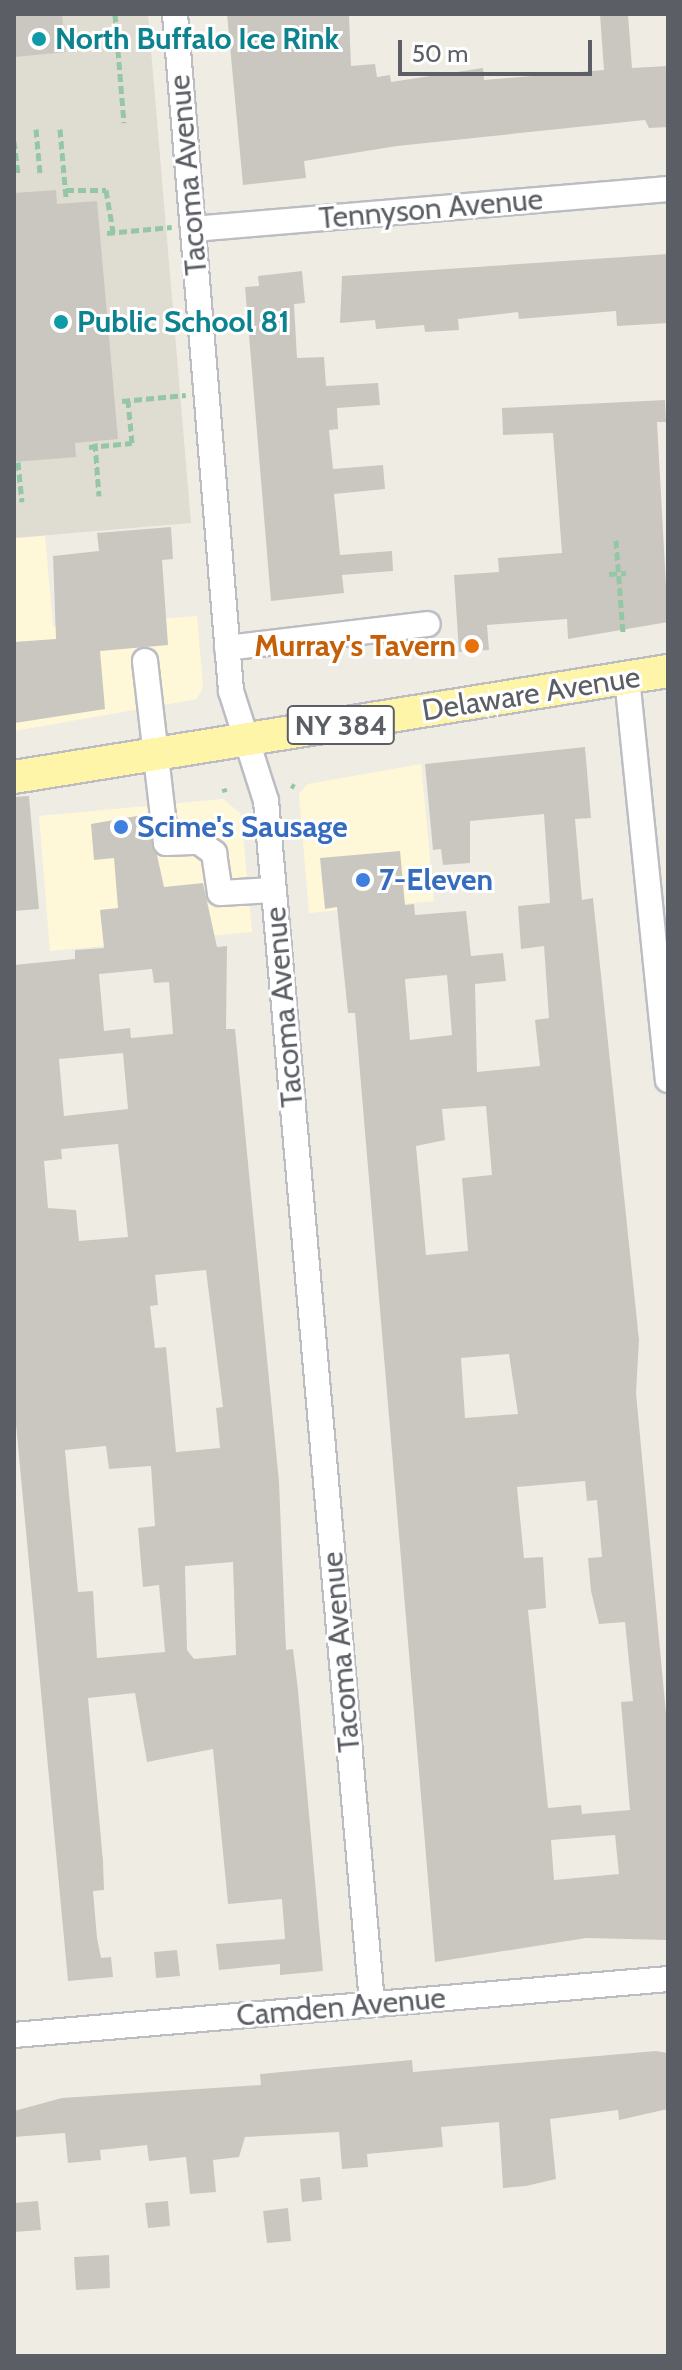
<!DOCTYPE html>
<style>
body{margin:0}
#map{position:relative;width:682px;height:2370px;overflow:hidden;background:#efede3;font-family:Cabin,sans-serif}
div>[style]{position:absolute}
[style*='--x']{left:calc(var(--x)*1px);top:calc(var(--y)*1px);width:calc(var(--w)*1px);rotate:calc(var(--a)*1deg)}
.commercial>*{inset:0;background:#fff8d8}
.education>*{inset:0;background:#dfdcd2}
.building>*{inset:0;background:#cac7c0}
.path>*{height:5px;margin-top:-2.5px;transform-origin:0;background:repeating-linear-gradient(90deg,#95c7a6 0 8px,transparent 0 12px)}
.roads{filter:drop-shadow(2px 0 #bbbdc3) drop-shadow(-2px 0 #bbbdc3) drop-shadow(0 2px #bbbdc3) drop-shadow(0 -2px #bbbdc3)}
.minor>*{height:24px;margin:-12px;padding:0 12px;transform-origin:12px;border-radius:12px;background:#fff}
.major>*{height:32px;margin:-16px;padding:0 16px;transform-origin:16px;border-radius:16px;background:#fff5a8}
.dots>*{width:22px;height:22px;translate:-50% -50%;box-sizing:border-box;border:4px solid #fff;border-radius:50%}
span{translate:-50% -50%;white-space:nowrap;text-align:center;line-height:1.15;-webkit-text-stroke:6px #fff;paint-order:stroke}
.shield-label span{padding:2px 6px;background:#fff;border:2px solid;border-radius:6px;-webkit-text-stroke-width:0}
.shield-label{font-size:28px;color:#5b5f65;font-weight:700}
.culture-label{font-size:30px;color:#0d838f;font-weight:700}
.left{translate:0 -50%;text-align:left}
.street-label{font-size:30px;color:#5b5f65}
.food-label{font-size:30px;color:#c56008;font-weight:700}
.right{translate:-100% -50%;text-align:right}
.shop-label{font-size:30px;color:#366cbe;font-weight:700}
.frame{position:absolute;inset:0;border:16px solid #5b5f65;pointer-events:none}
.scale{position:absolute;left:398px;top:40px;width:194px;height:36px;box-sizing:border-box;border:4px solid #5b5f65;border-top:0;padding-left:10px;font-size:24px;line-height:28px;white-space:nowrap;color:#5b5f65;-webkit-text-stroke:6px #fff;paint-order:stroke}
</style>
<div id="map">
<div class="commercial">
<div style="clip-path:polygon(45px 536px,53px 627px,197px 616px,203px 687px,197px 699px,14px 731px,14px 538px)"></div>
<div style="clip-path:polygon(421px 764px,434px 901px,309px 913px,299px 794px,308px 784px)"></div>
<div style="clip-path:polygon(223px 799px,241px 814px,252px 932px,50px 951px,39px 816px)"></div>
</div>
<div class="education">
<div style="clip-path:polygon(14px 14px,148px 14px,191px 523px,14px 538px)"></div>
</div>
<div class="building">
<div style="clip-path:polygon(14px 14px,62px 14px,66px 52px,14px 57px)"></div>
<div style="clip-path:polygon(227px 14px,349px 14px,351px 66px,375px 64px,377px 77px,390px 75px,391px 82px,483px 68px,484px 80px,604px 70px,600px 14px,628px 14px,632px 68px,667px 66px,668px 127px,649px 128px,645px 120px,397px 146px,304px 161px,306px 178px,243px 185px)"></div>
<div style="clip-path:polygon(56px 190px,57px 204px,97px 201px,118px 439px,75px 443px,76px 457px,14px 462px,14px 193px)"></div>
<div style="clip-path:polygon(668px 254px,668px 323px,617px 326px,616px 311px,519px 319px,518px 312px,458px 319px,459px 330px,425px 332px,424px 325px,376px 329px,375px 320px,340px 323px,342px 276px)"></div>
<div style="clip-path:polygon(302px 271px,305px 303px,294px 304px,297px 358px,324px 357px,326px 386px,378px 383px,380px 405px,337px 408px,338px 429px,329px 430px,333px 469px,383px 465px,385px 489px,334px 494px,340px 555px,392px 551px,393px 571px,342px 575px,344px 593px,271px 601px,245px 287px,259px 286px,258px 276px)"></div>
<div style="clip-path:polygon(665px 400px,666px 422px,657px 422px,668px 622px,568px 639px,567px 619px,487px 625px,489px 650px,459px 652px,454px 575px,499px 572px,498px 558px,562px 553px,553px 433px,503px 435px,502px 408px)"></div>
<div style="clip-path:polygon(171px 527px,173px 559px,162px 560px,168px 645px,100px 651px,105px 709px,15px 723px,14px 642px,56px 639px,53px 556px,99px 551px,97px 533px)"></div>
<div style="clip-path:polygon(evenodd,585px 747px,591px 818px,575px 819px,582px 900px,593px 898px,639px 1340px,636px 1393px,668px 1735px,668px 1940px,586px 1938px,435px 1962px,355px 1013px,348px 1013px,337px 907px,325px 909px,320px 858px,400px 851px,405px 905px,414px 904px,415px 915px,466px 911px,471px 956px,503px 953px,506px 981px,475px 984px,477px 1072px,540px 1066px,535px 1020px,549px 1018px,544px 946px,521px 949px,518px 906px,550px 903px,544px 814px,470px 821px,470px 863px,443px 865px,441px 849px,433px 850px,425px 764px,585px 747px,447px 975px,452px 1035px,410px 1040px,405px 979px,447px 975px,585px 747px,486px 1106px,492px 1175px,462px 1178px,468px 1251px,426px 1255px,416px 1146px,445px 1140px,442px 1109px,486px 1106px,585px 747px,509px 1354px,518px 1414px,465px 1418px,461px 1358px,509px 1354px,585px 747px,585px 1481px,587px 1501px,597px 1500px,602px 1557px,588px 1558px,591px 1591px,599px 1624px,625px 1622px,633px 1701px,621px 1702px,630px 1810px,582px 1814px,581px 1805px,548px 1808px,528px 1610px,546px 1608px,543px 1557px,524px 1558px,517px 1487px,585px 1481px,585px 747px,615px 1835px,619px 1874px,554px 1880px,551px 1840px,615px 1835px)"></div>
<div style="clip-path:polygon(29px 796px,39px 909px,14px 911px,14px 797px)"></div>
<div style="clip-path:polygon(evenodd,148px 814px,164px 887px,203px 883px,217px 947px,227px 946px,226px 1029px,235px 1029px,279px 1482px,286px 1650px,293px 1649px,298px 1690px,323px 1971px,280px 1975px,280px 1964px,219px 1970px,216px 1944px,285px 1939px,282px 1899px,228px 1904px,213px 1749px,147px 1762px,135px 1693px,88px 1698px,103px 1861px,104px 1890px,93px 1891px,97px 1938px,101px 1958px,111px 1957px,113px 1977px,68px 1981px,14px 1403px,14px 965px,75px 959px,75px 950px,104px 948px,100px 910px,118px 908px,114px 858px,94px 860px,91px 824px,148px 814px,152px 969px,154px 983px,169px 982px,173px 1034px,131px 1038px,130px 1028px,104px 1031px,99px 974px,152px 969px,148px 814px,123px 1053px,128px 1109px,64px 1116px,59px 1059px,123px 1053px,148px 814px,118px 1144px,128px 1237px,79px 1241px,76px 1210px,48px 1208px,44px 1161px,62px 1159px,61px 1149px,118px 1144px,148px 814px,206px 1270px,223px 1407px,216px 1408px,220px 1448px,176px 1452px,166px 1347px,155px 1348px,150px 1306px,158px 1305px,155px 1275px,206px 1270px,148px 814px,106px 1446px,109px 1469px,151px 1466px,155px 1526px,138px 1528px,143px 1587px,159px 1585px,165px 1652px,97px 1658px,93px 1591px,78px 1592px,65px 1450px,106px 1446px,148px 814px,233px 1562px,236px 1655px,194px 1659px,187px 1650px,185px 1566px,233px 1562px)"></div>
<div style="clip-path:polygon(177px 1950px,180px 1976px,156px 1978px,154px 1952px)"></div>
<div style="clip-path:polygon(656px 2051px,668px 2053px,668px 2109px,619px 2120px,618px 2110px,550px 2119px,556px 2179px,526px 2186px,503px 2188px,499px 2122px,441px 2127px,443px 2147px,367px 2154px,368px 2167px,342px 2169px,339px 2132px,245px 2137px,239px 2157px,213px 2160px,216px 2192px,190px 2194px,186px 2157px,149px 2161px,147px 2145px,100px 2150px,101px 2160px,68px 2163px,65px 2133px,14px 2137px,14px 2111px,62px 2098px,261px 2085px,260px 2074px,412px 2060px,413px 2072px)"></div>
<div style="clip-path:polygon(320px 2177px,322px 2200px,302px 2202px,300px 2179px)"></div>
<div style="clip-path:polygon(38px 2201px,41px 2230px,14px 2232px,14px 2203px)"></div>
<div style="clip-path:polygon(168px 2201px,170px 2226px,148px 2228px,145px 2203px)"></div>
<div style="clip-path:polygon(288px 2208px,291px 2241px,267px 2243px,263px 2211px)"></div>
<div style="clip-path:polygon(109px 2255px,110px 2288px,76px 2290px,74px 2257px)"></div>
</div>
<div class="path">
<div style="--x:115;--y:14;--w:109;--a:85.3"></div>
<div style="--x:36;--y:129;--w:45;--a:84.9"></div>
<div style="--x:60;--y:129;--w:68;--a:85"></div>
<div style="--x:14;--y:141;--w:35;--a:83"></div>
<div style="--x:66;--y:190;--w:40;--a:0"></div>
<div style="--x:106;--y:190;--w:43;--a:80.5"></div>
<div style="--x:107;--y:233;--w:65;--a:-5.3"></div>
<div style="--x:122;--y:401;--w:64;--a:-5.4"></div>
<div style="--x:95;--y:443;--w:53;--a:85.7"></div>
<div style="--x:89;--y:447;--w:43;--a:-5.3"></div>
<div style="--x:132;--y:443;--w:43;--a:-95.3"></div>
<div style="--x:18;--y:462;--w:40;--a:84.3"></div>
<div style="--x:616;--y:540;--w:94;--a:85.7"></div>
<div style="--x:609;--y:574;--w:17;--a:-3"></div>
<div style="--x:291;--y:785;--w:4;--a:27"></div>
<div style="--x:224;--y:788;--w:4;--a:76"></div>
</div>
<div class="roads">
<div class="minor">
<div style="--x:175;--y:14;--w:679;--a:85.27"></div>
<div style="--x:231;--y:691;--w:115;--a:72.3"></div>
<div style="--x:266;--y:801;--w:1208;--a:84.96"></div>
<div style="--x:193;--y:229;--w:477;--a:-4.8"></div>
<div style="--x:227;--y:648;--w:202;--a:-6.8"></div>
<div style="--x:145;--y:661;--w:183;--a:83.4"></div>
<div style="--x:166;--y:843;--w:33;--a:-2"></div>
<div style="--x:199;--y:842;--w:19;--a:36"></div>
<div style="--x:214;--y:853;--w:40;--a:81.5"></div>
<div style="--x:220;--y:893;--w:54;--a:-3.2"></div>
<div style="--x:627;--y:678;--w:404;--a:84.2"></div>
<div style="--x:14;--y:2035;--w:656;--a:-4.89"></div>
</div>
<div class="major">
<div style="--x:14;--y:777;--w:663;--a:-9.21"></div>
</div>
</div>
<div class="dots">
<div style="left:39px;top:39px;background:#0f9aa8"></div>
<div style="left:61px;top:322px;background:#0f9aa8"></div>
<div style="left:472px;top:646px;background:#e8710a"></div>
<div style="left:121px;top:827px;background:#3f7fe0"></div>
<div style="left:363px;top:880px;background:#3f7fe0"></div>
</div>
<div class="shield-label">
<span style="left:341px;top:725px">NY 384</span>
</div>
<div class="culture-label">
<span class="left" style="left:55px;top:39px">North Buffalo Ice Rink</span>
<span class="left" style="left:77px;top:322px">Public School 81</span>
</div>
<div class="street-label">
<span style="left:188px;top:175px;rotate:-95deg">Tacoma Avenue</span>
<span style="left:431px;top:209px;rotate:-5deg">Tennyson Avenue</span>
<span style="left:531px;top:694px;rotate:-9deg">Delaware Avenue</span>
<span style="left:284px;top:1007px;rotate:-95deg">Tacoma Avenue</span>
<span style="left:341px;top:1652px;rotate:-95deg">Tacoma Avenue</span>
<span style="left:341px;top:2007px;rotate:-5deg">Camden Avenue</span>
</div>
<div class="food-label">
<span class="right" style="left:456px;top:646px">Murray's Tavern</span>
</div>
<div class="shop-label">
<span class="left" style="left:137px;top:827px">Scime's Sausage</span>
<span class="left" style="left:379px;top:880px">7-Eleven</span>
</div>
<div class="frame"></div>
<div class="scale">50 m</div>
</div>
